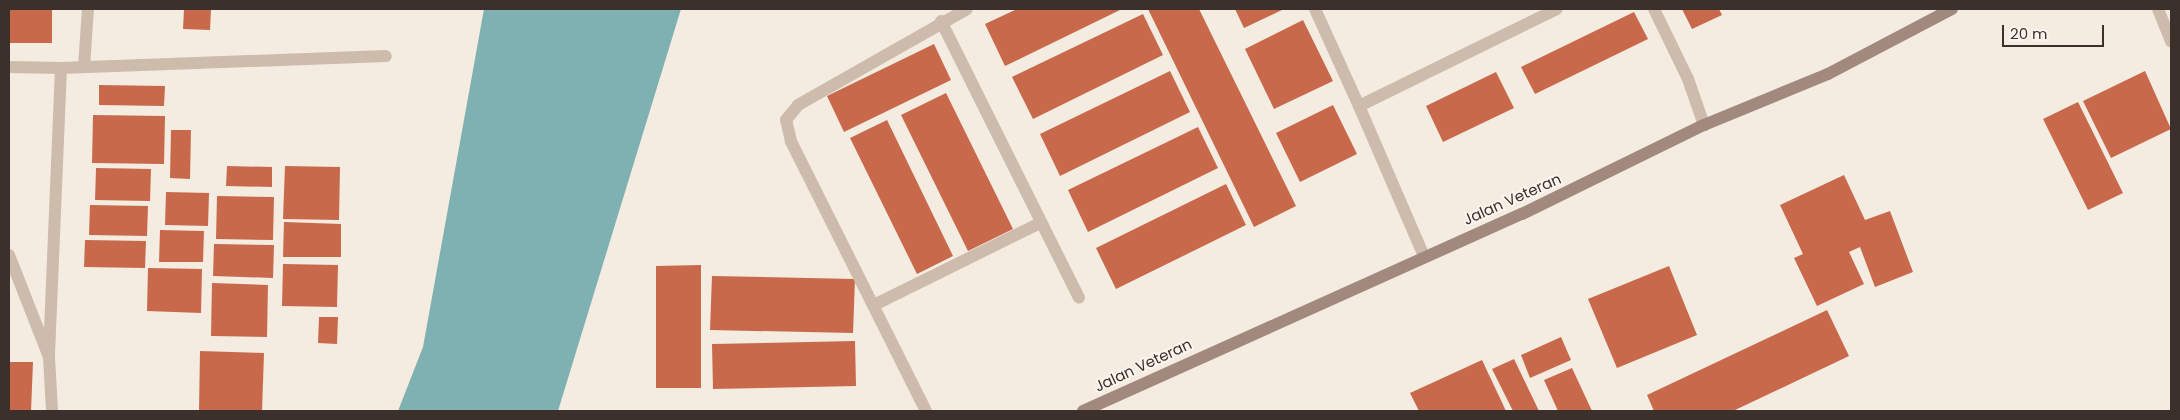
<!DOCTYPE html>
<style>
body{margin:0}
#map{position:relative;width:2180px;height:420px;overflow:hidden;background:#f4ebe1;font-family:Poppins,sans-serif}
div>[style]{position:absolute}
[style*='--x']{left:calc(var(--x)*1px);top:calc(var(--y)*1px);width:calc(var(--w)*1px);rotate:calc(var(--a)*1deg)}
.water>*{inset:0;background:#7fb0b2}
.building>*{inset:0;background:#c8694b}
.lane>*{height:12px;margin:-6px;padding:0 6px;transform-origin:6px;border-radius:6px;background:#cdbbac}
.street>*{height:12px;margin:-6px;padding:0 6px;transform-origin:6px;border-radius:6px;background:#cdbbac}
.secondary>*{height:12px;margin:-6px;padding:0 6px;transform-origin:6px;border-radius:6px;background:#a18a7d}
span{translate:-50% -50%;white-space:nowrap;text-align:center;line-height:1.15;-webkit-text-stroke:4px #fbf5ee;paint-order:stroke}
.street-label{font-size:15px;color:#3b302b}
.frame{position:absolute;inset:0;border:10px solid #3b302b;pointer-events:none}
.scale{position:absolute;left:2002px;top:25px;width:102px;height:22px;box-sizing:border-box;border:2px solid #3b302b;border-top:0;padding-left:6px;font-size:15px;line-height:18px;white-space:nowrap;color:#3b302b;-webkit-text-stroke:4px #fbf5ee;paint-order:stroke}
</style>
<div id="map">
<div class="water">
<div style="clip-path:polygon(484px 9px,681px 9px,558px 411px,398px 411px,423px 347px)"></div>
</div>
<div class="building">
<div style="clip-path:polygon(9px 9px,52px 9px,52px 43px,9px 43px)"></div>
<div style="clip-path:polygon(184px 9px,211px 9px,210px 30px,183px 29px)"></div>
<div style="clip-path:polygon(1017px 9px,1122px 9px,1005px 66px,985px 24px)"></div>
<div style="clip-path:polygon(1148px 9px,1199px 9px,1296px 206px,1254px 227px)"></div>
<div style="clip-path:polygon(1235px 9px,1284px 9px,1244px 28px)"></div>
<div style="clip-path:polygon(1682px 9px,1719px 9px,1722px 15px,1692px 29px)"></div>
<div style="clip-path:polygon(1634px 12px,1648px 39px,1535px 94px,1521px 67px)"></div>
<div style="clip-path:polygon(1143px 14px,1163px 55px,1033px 119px,1012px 77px)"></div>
<div style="clip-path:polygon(1303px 20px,1333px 81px,1274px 109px,1245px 49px)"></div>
<div style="clip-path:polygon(934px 44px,951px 80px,844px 132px,827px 96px)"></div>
<div style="clip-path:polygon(1170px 71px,1190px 112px,1060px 176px,1040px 134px)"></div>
<div style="clip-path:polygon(2145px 71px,2171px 129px,2111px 158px,2083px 101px)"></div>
<div style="clip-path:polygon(1496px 72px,1514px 108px,1443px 142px,1426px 106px)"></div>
<div style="clip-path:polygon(99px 85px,165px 86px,164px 106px,99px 105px)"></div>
<div style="clip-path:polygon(946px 93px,1013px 229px,968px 251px,901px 115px)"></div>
<div style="clip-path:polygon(2078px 102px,2123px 193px,2088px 210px,2043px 119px)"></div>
<div style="clip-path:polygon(1333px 105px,1357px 154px,1300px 182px,1276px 133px)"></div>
<div style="clip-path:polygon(93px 115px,165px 116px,164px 164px,92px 163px)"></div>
<div style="clip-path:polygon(887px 120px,953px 256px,917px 274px,850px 138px)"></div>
<div style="clip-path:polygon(1198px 127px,1218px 168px,1088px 232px,1068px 190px)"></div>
<div style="clip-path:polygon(171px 130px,191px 130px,190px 179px,170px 178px)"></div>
<div style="clip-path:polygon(227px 166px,272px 167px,272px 187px,226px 186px)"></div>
<div style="clip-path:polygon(285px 166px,340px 167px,339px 220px,283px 219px)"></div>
<div style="clip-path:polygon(96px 168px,151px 169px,150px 201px,95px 200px)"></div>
<div style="clip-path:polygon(1844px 175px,1865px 220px,1890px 211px,1913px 272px,1875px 287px,1860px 247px,1849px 252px,1864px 284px,1817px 306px,1794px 258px,1803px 254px,1780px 205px)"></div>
<div style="clip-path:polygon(1226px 184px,1246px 225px,1116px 289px,1096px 248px)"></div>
<div style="clip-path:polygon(166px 192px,209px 193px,208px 226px,165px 225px)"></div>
<div style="clip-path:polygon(217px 196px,274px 197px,273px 240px,216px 239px)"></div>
<div style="clip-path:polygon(90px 205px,148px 206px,147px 236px,89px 235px)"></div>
<div style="clip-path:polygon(284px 222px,341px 224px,341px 257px,283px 257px)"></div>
<div style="clip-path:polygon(160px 230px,204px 231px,203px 262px,159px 262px)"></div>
<div style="clip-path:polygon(85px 240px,146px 241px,145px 268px,84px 267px)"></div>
<div style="clip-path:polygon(214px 244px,274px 245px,273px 278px,213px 276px)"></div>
<div style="clip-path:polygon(283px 264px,338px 265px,337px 307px,282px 306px)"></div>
<div style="clip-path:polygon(701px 265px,701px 388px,656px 388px,656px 266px)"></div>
<div style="clip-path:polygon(1669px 266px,1697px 335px,1617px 368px,1588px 299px)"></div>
<div style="clip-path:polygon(148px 268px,202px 269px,201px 313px,147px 311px)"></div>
<div style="clip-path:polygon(712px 276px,855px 279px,853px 333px,710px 330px)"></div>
<div style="clip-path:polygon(212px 283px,268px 285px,267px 337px,211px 336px)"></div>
<div style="clip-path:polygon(1827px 310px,1849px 356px,1733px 411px,1654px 411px,1647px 395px)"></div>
<div style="clip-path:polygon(319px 317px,338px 317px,337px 344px,318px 343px)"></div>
<div style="clip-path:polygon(1561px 337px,1571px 360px,1530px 378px,1521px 355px)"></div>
<div style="clip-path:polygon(855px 341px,856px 386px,713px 389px,712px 344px)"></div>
<div style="clip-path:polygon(200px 351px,264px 353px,262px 411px,199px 411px)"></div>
<div style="clip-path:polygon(1514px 359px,1539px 411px,1513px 411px,1492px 369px)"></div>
<div style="clip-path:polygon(1482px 360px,1506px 411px,1419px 411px,1410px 393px)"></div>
<div style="clip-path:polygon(9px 362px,33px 362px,31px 411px,9px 411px)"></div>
<div style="clip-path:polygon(1572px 368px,1592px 411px,1558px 411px,1544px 380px)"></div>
</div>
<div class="lane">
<div style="--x:1315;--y:9;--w:107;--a:65.6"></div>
<div style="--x:1359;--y:106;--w:220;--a:-26.1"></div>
<div style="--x:1654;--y:9;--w:78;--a:64.1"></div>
<div style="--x:1688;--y:79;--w:49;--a:70.8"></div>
<div style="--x:941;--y:21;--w:309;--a:63.5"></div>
<div style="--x:84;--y:67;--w:58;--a:-86.1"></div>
<div style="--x:61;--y:68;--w:325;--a:-2.1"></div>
<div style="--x:1359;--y:106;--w:163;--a:66.6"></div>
<div style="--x:874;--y:305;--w:185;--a:-26.3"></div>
<div style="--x:926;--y:411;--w:302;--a:-116.6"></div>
<div style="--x:791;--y:141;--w:22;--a:-103"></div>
<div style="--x:786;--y:120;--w:19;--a:-51"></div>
<div style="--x:798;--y:105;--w:194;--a:-29.6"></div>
</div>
<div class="street">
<div style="--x:2158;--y:9;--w:35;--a:68"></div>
<div style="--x:9;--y:67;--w:52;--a:1.1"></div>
<div style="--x:61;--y:68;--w:289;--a:92.4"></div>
<div style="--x:9;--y:255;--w:110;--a:68.6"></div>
<div style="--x:49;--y:357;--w:54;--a:86.8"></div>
</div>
<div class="secondary">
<div style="--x:1083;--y:411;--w:481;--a:-24.2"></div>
<div style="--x:1522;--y:214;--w:203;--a:-26.1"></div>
<div style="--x:1704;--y:125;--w:134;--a:-22.4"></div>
<div style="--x:1828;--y:74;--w:140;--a:-27.7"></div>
</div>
<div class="street-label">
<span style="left:1512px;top:199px;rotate:-24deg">Jalan Veteran</span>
<span style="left:1143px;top:365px;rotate:-25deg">Jalan Veteran</span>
</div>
<div class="frame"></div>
<div class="scale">20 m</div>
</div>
